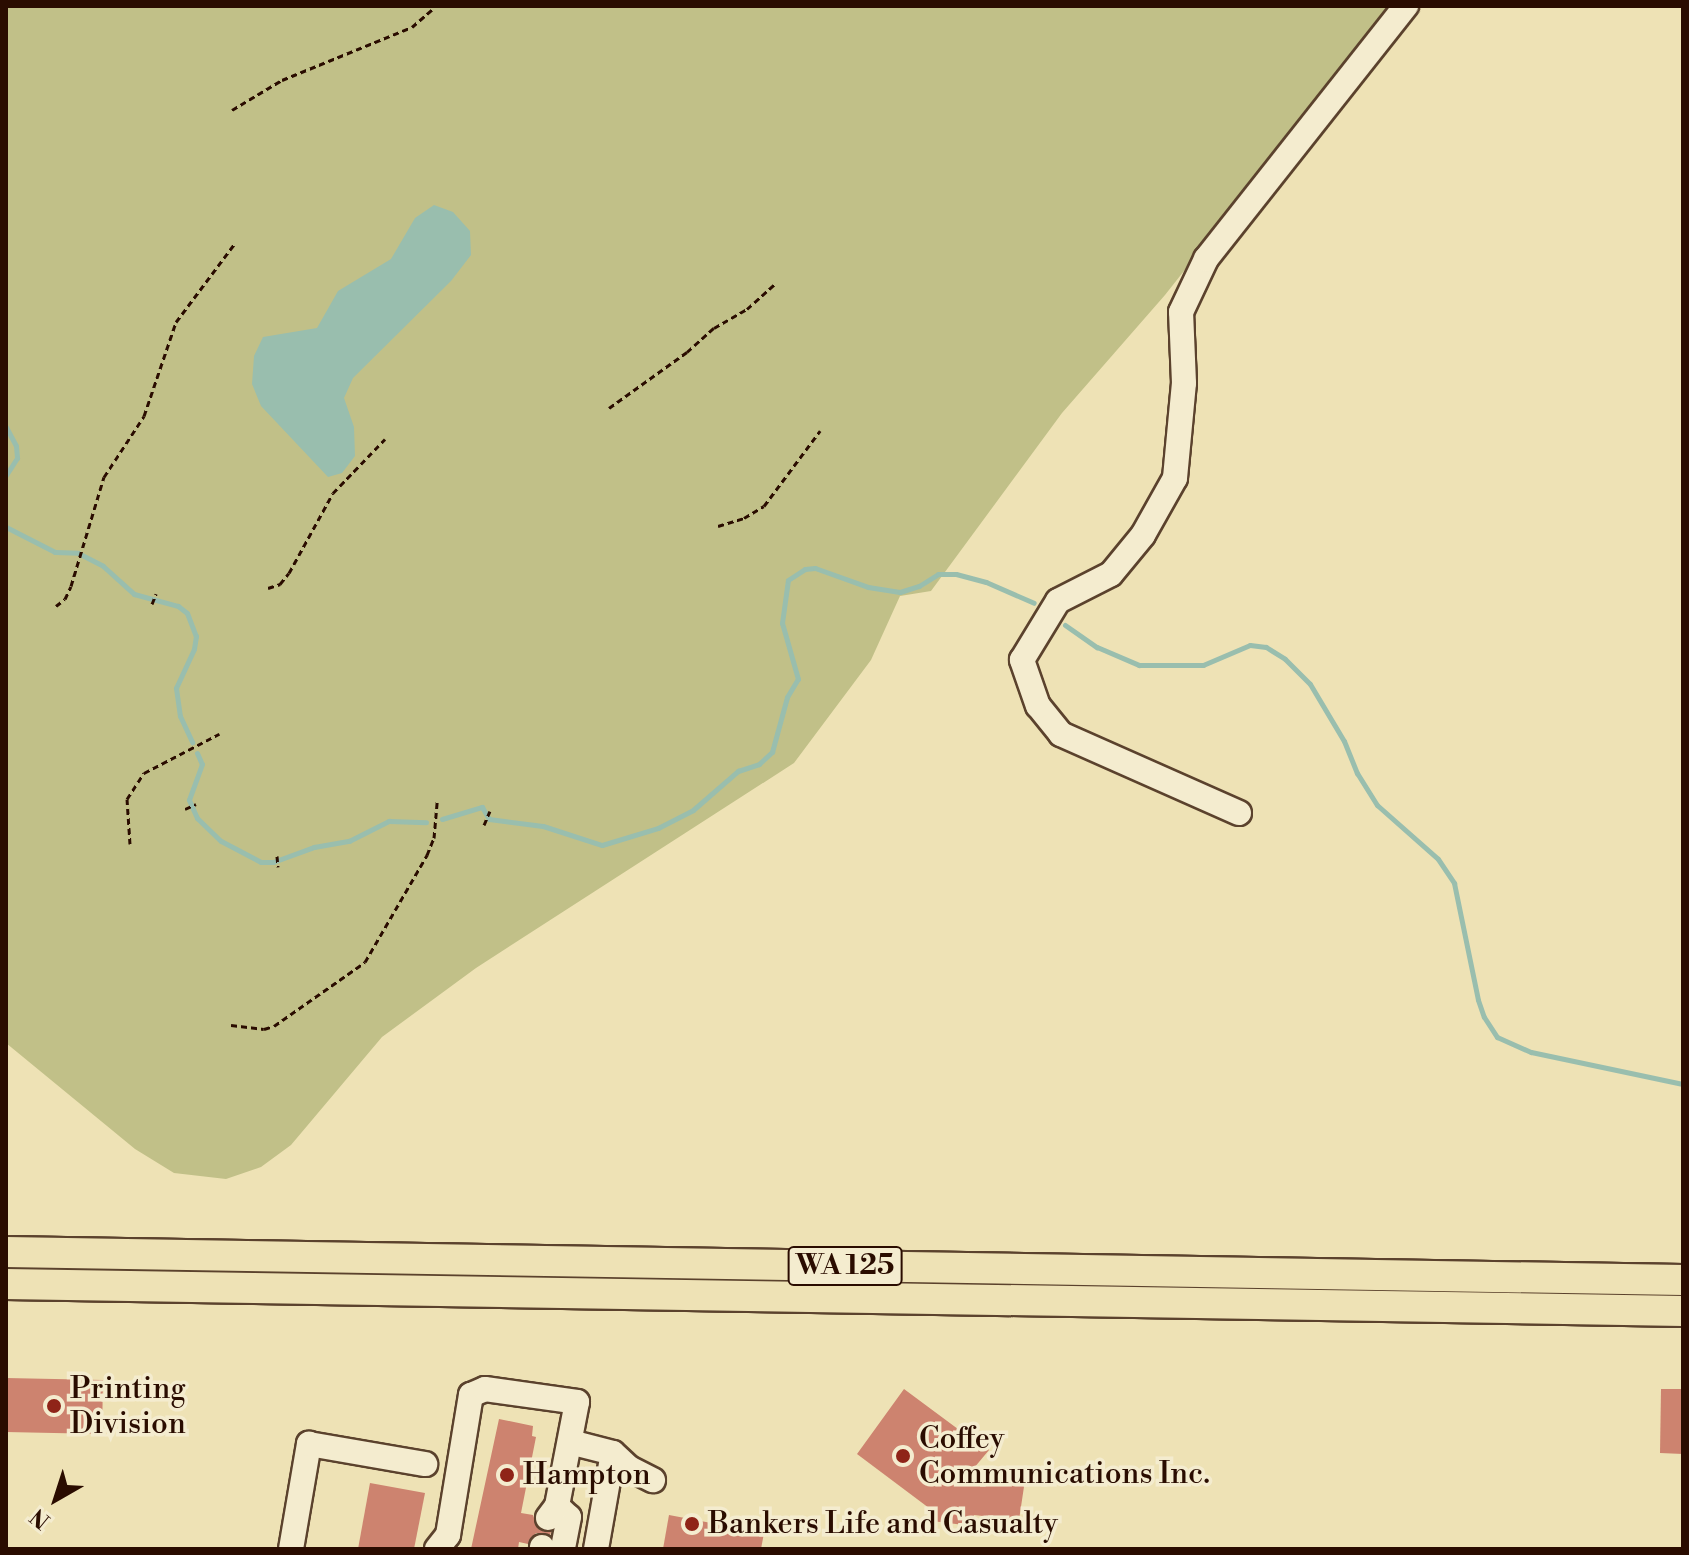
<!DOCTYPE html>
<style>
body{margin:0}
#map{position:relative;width:1689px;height:1555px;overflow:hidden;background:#eee2b5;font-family:"Libre Bodoni",serif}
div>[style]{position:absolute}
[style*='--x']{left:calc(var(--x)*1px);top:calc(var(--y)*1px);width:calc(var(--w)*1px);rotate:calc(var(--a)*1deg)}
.green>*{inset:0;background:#c1c088}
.water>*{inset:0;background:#99beae}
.stream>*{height:5px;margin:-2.5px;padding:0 2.5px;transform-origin:2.5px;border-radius:2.5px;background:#99beae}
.building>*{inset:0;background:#cd836f}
.path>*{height:3px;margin-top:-1.5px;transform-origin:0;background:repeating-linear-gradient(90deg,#2a0c00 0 6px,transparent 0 10px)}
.roads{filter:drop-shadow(2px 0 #5b422d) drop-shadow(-2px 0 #5b422d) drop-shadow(0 2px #5b422d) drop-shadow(0 -2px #5b422d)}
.minor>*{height:24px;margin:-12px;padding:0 12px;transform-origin:12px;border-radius:12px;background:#f4eccf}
.major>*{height:30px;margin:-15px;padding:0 15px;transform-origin:15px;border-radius:15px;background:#eee2b5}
.dots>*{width:22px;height:22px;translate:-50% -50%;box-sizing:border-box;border:4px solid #f4eccf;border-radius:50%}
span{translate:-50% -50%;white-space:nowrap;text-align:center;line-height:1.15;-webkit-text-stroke:7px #f4eccf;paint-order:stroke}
.shield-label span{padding:2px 6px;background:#f4eccf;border:2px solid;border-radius:6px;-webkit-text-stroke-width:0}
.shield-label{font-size:28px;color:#2a0c00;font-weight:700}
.poi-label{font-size:30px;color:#2a0c00}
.left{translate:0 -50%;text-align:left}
.frame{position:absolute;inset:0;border:8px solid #2a0c00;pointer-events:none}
.north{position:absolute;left:16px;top:1459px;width:80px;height:80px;-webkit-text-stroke:6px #f4eccf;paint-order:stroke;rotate:219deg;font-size:22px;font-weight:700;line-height:32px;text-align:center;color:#2a0c00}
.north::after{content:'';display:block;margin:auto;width:28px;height:36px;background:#2a0c00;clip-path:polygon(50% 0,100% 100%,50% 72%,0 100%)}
</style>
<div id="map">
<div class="green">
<div style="clip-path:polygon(6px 6px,1393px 6px,1165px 295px,1062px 413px,931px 591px,900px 596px,871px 660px,794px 763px,476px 968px,382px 1037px,291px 1145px,261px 1167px,226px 1179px,174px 1173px,135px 1149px,6px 1043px)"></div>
</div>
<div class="water">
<div style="clip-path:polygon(434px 205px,453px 212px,470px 231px,471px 255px,451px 281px,353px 378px,344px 398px,354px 427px,355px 456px,342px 473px,328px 477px,261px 406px,252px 384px,254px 356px,263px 337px,317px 328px,338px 291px,391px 259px,415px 218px)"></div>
</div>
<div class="stream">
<div style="--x:6;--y:427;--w:21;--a:62"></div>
<div style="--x:16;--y:446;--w:12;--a:85"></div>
<div style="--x:17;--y:458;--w:20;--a:123"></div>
<div style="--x:6;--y:527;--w:55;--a:27"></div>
<div style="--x:55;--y:552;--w:23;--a:2"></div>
<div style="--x:78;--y:553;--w:28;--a:27"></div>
<div style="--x:103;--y:566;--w:42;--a:42.1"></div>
<div style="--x:134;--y:594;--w:46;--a:15.3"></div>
<div style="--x:178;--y:606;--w:11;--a:38"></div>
<div style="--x:187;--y:613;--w:25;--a:69"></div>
<div style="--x:196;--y:636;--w:13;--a:99"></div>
<div style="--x:194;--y:649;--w:43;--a:114.8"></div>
<div style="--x:176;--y:688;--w:28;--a:82"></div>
<div style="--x:180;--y:716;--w:29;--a:65"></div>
<div style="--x:1065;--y:625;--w:39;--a:35"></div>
<div style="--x:1097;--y:647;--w:46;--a:23.2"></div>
<div style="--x:1139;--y:665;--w:64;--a:0"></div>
<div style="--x:1203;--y:665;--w:51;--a:-23.1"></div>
<div style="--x:1250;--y:645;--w:16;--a:7"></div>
<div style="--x:1266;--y:647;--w:22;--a:32"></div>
<div style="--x:1285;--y:659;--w:35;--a:45"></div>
<div style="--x:1310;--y:684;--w:66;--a:59.2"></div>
<div style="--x:1344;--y:741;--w:35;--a:68"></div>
<div style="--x:1357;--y:773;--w:38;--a:58"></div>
<div style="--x:1377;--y:805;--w:81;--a:41.5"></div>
<div style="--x:1438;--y:859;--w:29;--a:56"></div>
<div style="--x:1454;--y:883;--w:119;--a:78.4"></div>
<div style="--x:1478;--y:1000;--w:18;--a:71"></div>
<div style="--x:1484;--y:1017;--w:24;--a:57"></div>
<div style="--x:1497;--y:1037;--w:37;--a:24"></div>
<div style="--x:1531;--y:1052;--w:155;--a:11.9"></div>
<div style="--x:197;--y:753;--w:12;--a:66"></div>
<div style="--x:202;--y:764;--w:38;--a:110"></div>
<div style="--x:189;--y:800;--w:20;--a:66"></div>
<div style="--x:197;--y:818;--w:33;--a:44"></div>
<div style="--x:221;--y:841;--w:45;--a:27.7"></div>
<div style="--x:261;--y:862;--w:12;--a:0"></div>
<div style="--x:273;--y:862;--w:44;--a:-20.1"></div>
<div style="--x:314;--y:847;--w:36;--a:-10"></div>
<div style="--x:349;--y:841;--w:45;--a:-26.6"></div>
<div style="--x:389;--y:821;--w:37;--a:2"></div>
<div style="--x:442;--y:819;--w:42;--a:-16.7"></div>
<div style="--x:482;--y:807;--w:14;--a:60"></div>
<div style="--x:489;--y:819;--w:54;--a:7.4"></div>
<div style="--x:543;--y:826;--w:62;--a:17.9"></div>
<div style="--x:602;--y:845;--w:59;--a:-16.9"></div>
<div style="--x:658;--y:828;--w:39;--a:-27"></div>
<div style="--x:693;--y:810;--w:60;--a:-40.9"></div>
<div style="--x:738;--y:771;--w:22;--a:-18"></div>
<div style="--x:759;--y:764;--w:18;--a:-43"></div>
<div style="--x:772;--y:752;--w:57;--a:-74.7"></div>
<div style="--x:787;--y:697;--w:21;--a:-59"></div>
<div style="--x:798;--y:679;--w:58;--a:-105.9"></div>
<div style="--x:782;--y:623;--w:43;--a:-82.1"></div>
<div style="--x:788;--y:580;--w:20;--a:-33"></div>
<div style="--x:805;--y:569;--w:10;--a:-6"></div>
<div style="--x:815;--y:568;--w:56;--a:19.7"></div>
<div style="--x:868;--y:587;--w:32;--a:9"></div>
<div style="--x:900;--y:592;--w:20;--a:-18"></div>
<div style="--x:919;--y:586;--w:22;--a:-32"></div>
<div style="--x:938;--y:574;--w:18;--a:0"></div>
<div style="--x:956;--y:574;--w:31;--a:15"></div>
<div style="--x:986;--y:582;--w:52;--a:23.6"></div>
</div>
<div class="building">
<div style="clip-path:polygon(6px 1378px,103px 1380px,102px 1434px,6px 1432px)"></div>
<div style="clip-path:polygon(904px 1389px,966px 1435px,973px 1430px,989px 1442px,989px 1450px,969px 1474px,1025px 1480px,1019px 1520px,974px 1515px,972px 1526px,932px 1521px,933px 1511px,857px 1454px)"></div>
<div style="clip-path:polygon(1661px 1389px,1683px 1389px,1683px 1454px,1660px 1453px)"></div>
<div style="clip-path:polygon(499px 1419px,533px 1426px,532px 1436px,536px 1437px,521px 1513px,533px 1515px,538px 1529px,551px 1532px,550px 1535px,536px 1533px,528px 1544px,519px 1542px,518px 1549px,471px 1549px)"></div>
<div style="clip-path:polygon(370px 1483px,425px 1493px,414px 1549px,358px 1549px)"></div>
<div style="clip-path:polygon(669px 1515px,764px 1533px,761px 1549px,663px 1549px)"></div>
</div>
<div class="path">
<div style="--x:232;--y:110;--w:58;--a:-31"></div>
<div style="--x:282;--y:80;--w:140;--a:-22.2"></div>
<div style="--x:412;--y:27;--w:28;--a:-41"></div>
<div style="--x:609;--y:408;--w:96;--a:-35.7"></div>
<div style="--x:687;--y:352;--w:36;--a:-42"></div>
<div style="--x:714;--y:328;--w:38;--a:-30"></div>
<div style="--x:747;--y:309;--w:38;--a:-42"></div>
<div style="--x:718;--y:526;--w:27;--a:-17"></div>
<div style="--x:744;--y:518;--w:23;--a:-31"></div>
<div style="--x:764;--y:506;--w:94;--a:-53.3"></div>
<div style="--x:268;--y:588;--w:13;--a:-18"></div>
<div style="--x:280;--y:584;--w:14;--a:-51"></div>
<div style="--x:289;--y:573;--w:91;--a:-61.2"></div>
<div style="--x:333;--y:493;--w:75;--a:-46.1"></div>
<div style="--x:152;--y:604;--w:11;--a:-68"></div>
<div style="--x:56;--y:606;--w:11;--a:-38"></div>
<div style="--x:65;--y:599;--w:14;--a:-65"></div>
<div style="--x:71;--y:586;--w:114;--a:-73.2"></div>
<div style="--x:104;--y:477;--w:73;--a:-56.7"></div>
<div style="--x:144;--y:416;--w:99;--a:-71.2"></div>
<div style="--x:176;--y:322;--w:99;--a:-53.2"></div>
<div style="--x:185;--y:809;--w:12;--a:-24"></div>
<div style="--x:484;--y:825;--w:15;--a:-67"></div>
<div style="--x:130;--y:844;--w:45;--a:-93.8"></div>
<div style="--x:127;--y:799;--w:31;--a:-57"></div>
<div style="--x:144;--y:773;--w:85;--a:-27.5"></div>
<div style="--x:277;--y:856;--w:11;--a:85"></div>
<div style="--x:231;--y:1025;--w:33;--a:7"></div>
<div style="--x:264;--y:1029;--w:10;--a:-17"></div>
<div style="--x:274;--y:1026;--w:111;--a:-35.1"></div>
<div style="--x:365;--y:962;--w:124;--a:-59.9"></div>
<div style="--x:427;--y:855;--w:18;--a:-68"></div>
<div style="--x:434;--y:838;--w:37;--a:-85"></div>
</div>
<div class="roads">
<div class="minor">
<div style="--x:1239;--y:813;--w:195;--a:-156.1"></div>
<div style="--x:1061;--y:734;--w:36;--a:-129"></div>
<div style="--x:1038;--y:706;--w:49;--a:-109.2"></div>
<div style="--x:1022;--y:660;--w:69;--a:-58.6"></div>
<div style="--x:1058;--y:601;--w:59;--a:-27"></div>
<div style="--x:1111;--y:574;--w:50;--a:-50.6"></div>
<div style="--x:1143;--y:535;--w:65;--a:-60.7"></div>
<div style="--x:1175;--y:478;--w:95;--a:-84.6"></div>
<div style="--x:1184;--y:383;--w:71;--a:-92.4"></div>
<div style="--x:1181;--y:312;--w:59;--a:-64.7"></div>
<div style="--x:1206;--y:259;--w:323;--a:-51.7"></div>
<div style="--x:570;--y:1442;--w:44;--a:14.3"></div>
<div style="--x:613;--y:1453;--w:22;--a:43"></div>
<div style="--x:629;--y:1468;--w:27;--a:27"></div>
<div style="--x:557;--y:1506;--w:16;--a:43"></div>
<div style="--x:569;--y:1517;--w:33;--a:101"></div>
<div style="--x:542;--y:1547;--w:2;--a:63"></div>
<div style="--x:291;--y:1549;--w:107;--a:-80.3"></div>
<div style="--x:309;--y:1444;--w:118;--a:9.8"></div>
<div style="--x:437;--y:1549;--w:18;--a:-52"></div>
<div style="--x:448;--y:1535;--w:142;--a:-80.7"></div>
<div style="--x:471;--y:1395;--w:15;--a:-23"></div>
<div style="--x:485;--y:1389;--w:93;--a:8"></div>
<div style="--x:577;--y:1402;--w:106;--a:100.9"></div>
<div style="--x:557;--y:1506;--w:15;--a:127"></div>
<div style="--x:596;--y:1549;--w:97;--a:-80"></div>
</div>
<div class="major">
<div style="--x:6;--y:1252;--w:1677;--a:0.96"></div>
<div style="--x:6;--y:1284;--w:1677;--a:0.92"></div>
</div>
</div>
<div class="dots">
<div style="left:54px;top:1406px;background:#8f2418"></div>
<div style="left:903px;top:1456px;background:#8f2418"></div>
<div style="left:507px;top:1475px;background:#8f2418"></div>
<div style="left:692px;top:1524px;background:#8f2418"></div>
</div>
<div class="shield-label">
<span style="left:845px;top:1266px">WA 125</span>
</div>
<div class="poi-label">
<span class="left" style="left:70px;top:1406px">Printing<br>Division</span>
<span class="left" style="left:919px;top:1456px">Coffey<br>Communications Inc.</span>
<span class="left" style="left:523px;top:1475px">Hampton</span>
<span class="left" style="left:708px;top:1524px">Bankers Life and Casualty</span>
</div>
<div class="frame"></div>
<div class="north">N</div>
</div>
